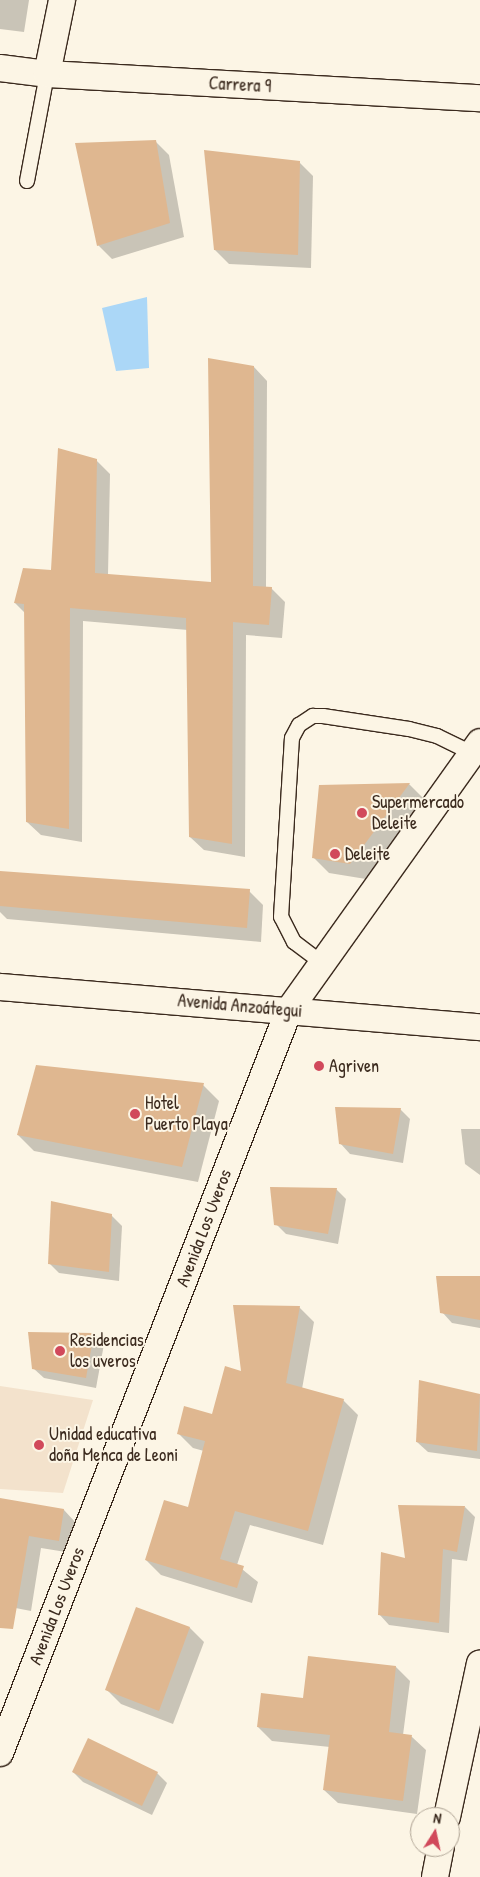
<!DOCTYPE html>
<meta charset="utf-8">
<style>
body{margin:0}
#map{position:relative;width:480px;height:1877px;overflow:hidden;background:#fcf5e5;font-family:"Patrick Hand",sans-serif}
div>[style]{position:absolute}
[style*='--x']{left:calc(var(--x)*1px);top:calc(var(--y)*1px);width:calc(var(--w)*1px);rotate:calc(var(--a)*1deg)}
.built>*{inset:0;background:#f3e2cc}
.water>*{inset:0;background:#abd7f7}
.shadow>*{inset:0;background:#0003}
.building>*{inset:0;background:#dfb790}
.roads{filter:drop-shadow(1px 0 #3b2a1e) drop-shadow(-1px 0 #3b2a1e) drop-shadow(0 1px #3b2a1e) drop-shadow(0 -1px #3b2a1e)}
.lane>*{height:14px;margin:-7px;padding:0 7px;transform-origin:7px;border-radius:7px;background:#fcf5e5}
.street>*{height:26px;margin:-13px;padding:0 13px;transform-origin:13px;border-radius:13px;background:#fcf5e5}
.dots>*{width:14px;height:14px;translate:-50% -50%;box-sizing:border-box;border:2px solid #fcf5e5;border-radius:50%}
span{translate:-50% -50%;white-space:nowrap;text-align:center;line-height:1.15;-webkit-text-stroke:4px #fcf5e5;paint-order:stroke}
.street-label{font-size:18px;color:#3b2a1e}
.poi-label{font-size:18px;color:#3b2a1e}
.left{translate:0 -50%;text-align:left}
.north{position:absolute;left:410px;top:1807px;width:50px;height:50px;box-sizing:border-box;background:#fcf5e5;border:1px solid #afa495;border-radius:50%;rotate:10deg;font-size:14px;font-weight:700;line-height:20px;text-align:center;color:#3b2a1e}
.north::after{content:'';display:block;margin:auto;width:18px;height:22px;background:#d1495b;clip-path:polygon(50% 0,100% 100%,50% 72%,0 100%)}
</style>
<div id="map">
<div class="built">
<div style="clip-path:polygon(0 1386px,93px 1400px,63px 1493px,0 1489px)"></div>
</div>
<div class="water">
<div style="clip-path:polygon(147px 297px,149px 368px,116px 371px,102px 308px)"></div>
</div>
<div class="shadow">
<div style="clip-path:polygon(0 0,29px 0,24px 32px,0 29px)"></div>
<div style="clip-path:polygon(155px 141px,169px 155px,184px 237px,112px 259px,98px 245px)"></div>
<div style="clip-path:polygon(300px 163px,313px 176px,311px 268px,229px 264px,215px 250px)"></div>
<div style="clip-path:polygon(254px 367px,267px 381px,266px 588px,271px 588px,285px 602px,282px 638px,246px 635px,245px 857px,204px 850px,190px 837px,188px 630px,83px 621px,82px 842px,41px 835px,27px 822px,25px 613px,15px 603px,53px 571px,96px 460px,110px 474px,108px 576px,212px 584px)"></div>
<div style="clip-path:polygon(409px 784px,425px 800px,366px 879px,329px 873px,313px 857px,320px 786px)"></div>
<div style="clip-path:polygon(0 878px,249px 891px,263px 905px,261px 942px,7px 919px,0 912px)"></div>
<div style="clip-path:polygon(203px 1085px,219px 1101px,198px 1182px,34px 1151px,18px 1135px)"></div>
<div style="clip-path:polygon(400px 1109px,410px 1119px,403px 1163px,350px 1154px,340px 1143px)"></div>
<div style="clip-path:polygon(461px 1129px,480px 1129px,480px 1175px,465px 1164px)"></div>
<div style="clip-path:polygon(336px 1189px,346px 1199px,338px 1244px,286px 1234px,276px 1224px)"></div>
<div style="clip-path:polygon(111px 1215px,122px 1226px,119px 1281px,59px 1273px,49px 1263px)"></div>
<div style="clip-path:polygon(480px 1277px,480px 1328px,452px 1323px,442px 1312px)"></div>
<div style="clip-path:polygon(299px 1307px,314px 1322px,302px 1389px,343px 1400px,358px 1415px,323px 1545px,250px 1525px,237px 1565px,258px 1582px,252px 1603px,161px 1575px,146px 1560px,189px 1509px,204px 1451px,193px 1448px,178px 1433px,213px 1415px,243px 1373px)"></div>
<div style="clip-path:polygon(94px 1334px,104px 1344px,96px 1388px,44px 1378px,33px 1368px)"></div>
<div style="clip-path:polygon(480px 1395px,480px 1459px,428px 1452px,417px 1442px)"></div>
<div style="clip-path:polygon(0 1499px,64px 1510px,76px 1523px,72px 1553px,41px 1548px,31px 1611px,0 1605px)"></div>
<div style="clip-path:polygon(465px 1507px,475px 1517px,467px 1561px,452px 1559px,449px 1633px,389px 1625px,379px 1614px,406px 1559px)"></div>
<div style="clip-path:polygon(137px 1608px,190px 1628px,204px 1642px,173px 1724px,121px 1704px,107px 1690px)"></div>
<div style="clip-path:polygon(396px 1667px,410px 1681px,403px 1735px,412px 1737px,426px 1750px,417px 1814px,338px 1803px,324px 1790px,330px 1747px,272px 1741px,258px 1727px,304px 1699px)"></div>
<div style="clip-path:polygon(73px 1772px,157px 1773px,167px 1783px,152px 1815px,83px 1782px)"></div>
</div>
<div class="building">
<div style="clip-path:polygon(156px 140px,170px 223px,97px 246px,75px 143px)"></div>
<div style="clip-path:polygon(204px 150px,300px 161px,298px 255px,214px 250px)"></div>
<div style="clip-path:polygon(208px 358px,254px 366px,253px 586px,272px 587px,269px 625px,233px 622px,232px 844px,189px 837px,186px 618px,70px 608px,69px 829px,26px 822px,24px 604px,14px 603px,23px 568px,51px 570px,58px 448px,97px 459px,95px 573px,211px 582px)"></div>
<div style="clip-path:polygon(410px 783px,350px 864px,312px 858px,319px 785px)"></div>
<div style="clip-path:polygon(0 871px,250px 889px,247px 928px,0 906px)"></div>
<div style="clip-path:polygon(36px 1065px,204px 1083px,182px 1167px,17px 1135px)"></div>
<div style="clip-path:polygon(335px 1107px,401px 1108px,393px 1154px,339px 1144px)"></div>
<div style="clip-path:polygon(270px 1187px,337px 1188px,328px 1234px,274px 1225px)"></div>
<div style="clip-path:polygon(51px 1201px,112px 1214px,109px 1272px,48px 1264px)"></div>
<div style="clip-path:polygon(436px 1276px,480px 1276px,480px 1320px,440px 1313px)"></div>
<div style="clip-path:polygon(233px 1305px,300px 1306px,286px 1383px,344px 1399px,308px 1531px,235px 1511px,220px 1559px,244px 1566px,237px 1588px,145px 1560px,164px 1500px,188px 1507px,205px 1441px,177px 1434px,184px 1406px,212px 1414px,225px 1366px,241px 1371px)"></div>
<div style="clip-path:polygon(28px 1332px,94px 1333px,86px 1378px,32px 1369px)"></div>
<div style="clip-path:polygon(419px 1380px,480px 1394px,477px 1451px,416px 1442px)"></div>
<div style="clip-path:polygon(0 1498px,64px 1509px,59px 1541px,29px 1536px,13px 1629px,0 1628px)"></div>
<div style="clip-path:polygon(398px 1505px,465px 1506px,457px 1552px,443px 1549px,439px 1623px,378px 1615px,381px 1552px,405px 1558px)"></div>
<div style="clip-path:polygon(136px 1607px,190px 1627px,159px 1711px,105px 1690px)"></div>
<div style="clip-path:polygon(308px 1656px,396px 1666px,389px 1732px,412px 1735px,403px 1801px,323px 1790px,330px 1735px,257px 1727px,261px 1693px,303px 1698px)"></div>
<div style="clip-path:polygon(88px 1738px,158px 1772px,142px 1806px,72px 1772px)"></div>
</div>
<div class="roads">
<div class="lane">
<div style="--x:27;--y:181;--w:109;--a:-79.4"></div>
<div style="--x:322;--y:963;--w:35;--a:-143"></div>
<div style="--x:294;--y:942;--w:28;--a:-117"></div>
<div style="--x:281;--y:917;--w:179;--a:-86.5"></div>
<div style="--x:292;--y:738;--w:15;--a:-62"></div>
<div style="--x:299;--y:725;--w:17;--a:-33"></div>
<div style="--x:313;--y:716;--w:10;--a:0"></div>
<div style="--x:323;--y:716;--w:87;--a:8.6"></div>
<div style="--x:409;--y:729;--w:29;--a:14"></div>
<div style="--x:437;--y:736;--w:39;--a:26"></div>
</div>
<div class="street">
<div style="--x:0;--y:68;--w:47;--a:7.3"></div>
<div style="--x:47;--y:74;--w:434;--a:3.2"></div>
<div style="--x:47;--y:74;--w:76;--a:-78.5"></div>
<div style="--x:0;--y:987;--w:482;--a:4.8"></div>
<div style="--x:0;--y:1753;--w:797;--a:-68.75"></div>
<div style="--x:289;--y:1010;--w:329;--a:-54.5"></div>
<div style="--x:447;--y:1817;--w:157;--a:-77.9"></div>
<div style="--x:435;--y:1877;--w:31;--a:-79"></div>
</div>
</div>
<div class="dots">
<div style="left:362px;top:813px;background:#d1495b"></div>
<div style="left:335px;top:854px;background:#d1495b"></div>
<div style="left:319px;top:1066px;background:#d1495b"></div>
<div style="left:135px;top:1114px;background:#d1495b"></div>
<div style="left:60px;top:1351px;background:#d1495b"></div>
<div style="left:39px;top:1445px;background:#d1495b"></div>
</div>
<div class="street-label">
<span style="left:240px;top:85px;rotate:3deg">Carrera 9</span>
<span style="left:240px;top:1006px;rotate:5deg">Avenida Anzoátegui</span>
<span style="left:204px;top:1228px;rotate:-69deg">Avenida Los Uveros</span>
<span style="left:57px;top:1606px;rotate:-69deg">Avenida Los Uveros</span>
</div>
<div class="poi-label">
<span class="left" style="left:372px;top:813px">Supermercado<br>Deleite</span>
<span class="left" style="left:345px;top:854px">Deleite</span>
<span class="left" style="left:329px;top:1066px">Agriven</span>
<span class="left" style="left:145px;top:1114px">Hotel<br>Puerto Playa</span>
<span class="left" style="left:70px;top:1351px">Residencias<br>los uveros</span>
<span class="left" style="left:49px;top:1445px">Unidad educativa<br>doña Menca de Leoni</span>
</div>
<div class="north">N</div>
</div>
